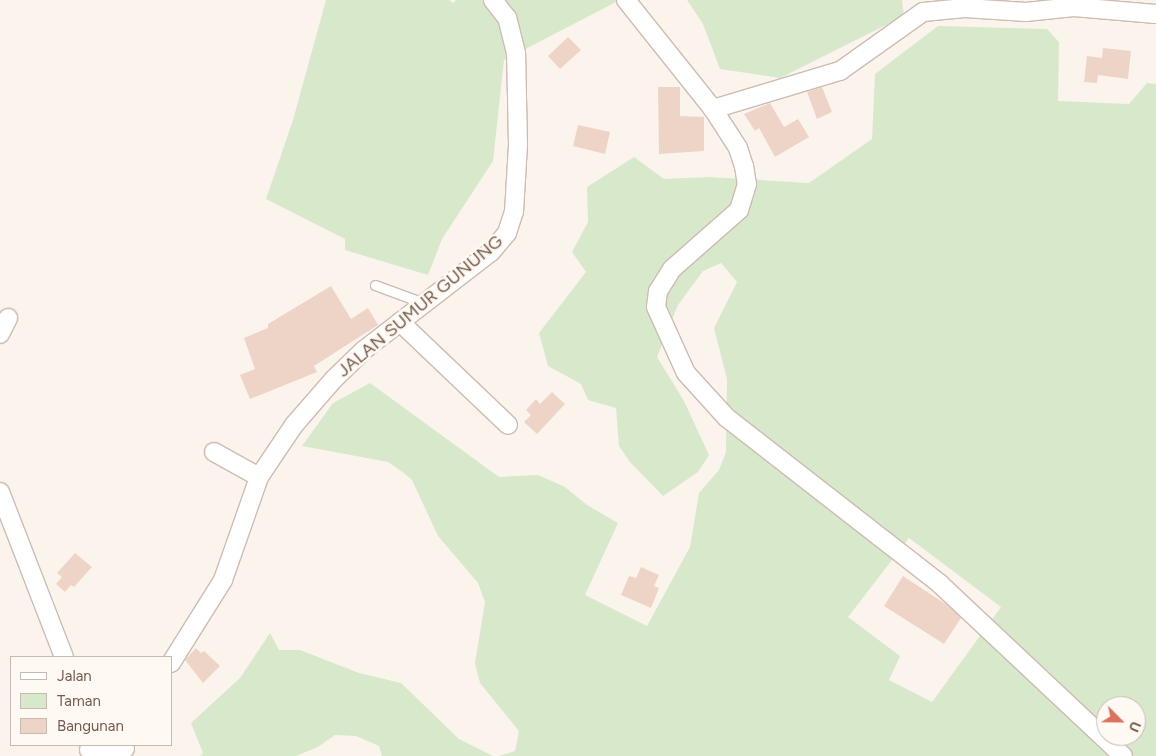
<!DOCTYPE html>
<style>
body{margin:0}
#map{position:relative;width:1156px;height:756px;overflow:hidden;background:#fbf4ec;font-family:Figtree,sans-serif}
div>[style]{position:absolute}
[style*='--x']{left:calc(var(--x)*1px);top:calc(var(--y)*1px);width:calc(var(--w)*1px);rotate:calc(var(--a)*1deg)}
.green>*{inset:0;background:#d8e8cb}
.building>*{inset:0;background:#eed4c6}
.roads{filter:drop-shadow(1px 0 #cdbcb2) drop-shadow(-1px 0 #cdbcb2) drop-shadow(0 1px #cdbcb2) drop-shadow(0 -1px #cdbcb2)}
.service>*{height:9px;margin:-4.5px;padding:0 4.5px;transform-origin:4.5px;border-radius:4.5px;background:#fff}
.minor>*{height:18px;margin:-9px;padding:0 9px;transform-origin:9px;border-radius:9px;background:#fff}
span{translate:-50% -50%;white-space:nowrap;text-align:center;line-height:1.15;-webkit-text-stroke:5px #fef9f2;paint-order:stroke}
.street-label{font-size:18px;color:#755b50}
.legend{position:absolute;left:10px;top:656px;width:162px;height:90px;box-sizing:border-box;background:#fef9f2;border:1px solid #c7bab1;margin:0;padding:6px 9px;list-style:none;font-size:15px;color:#755b50}
.legend li{display:flex;align-items:center;gap:10px;height:25px}
.legend b{width:25px;border:1px solid #c7bab1}
.north{position:absolute;left:1096px;top:696px;width:50px;height:50px;box-sizing:border-box;background:#fef9f2;border:1px solid #c7bab1;border-radius:50%;rotate:113deg;font-size:14px;font-weight:700;line-height:20px;text-align:center;color:#755b50}
.north::after{content:'';display:block;margin:auto;width:18px;height:22px;background:#d9735c;clip-path:polygon(50% 0,100% 100%,50% 72%,0 100%)}
</style>
<div id="map">
<div class="green">
<div style="clip-path:polygon(326px 0,449px 0,453px 3px,456px 0,620px 0,504px 60px,493px 161px,442px 239px,428px 275px,345px 250px,345px 239px,266px 199px,293px 120px)"></div>
<div style="clip-path:polygon(687px 0,902px 0,904px 16px,780px 78px,720px 69px,703px 24px)"></div>
<div style="clip-path:polygon(evenodd,938px 26px,1047px 29px,1059px 42px,1058px 101px,1129px 104px,1147px 83px,1156px 84px,1156px 756px,499px 756px,515px 751px,519px 731px,480px 683px,475px 663px,485px 602px,478px 583px,438px 536px,412px 480px,404px 473px,388px 462px,302px 446px,333px 403px,370px 383px,499px 477px,538px 475px,565px 487px,587px 505px,618px 523px,585px 595px,647px 626px,690px 547px,699px 493px,719px 470px,726px 452px,727px 379px,714px 328px,737px 282px,721px 263px,703px 271px,678px 305px,657px 357px,684px 401px,709px 455px,698px 472px,663px 496px,630px 462px,619px 446px,616px 408px,588px 400px,581px 384px,548px 366px,539px 333px,586px 272px,572px 252px,588px 222px,587px 187px,634px 157px,664px 179px,709px 177px,809px 183px,872px 139px,875px 74px,938px 26px,909px 538px,1001px 607px,932px 702px,889px 680px,900px 656px,848px 617px,909px 538px,938px 26px,1106px 706px,1136px 706px,1136px 736px,1106px 736px,1106px 706px)"></div>
<div style="clip-path:polygon(270px 633px,279px 650px,300px 650px,359px 673px,401px 683px,459px 739px,493px 756px,382px 756px,379px 746px,356px 736px,335px 735px,318px 747px,296px 756px,200px 756px,203px 753px,191px 723px,240px 678px)"></div>
</div>
<div class="building">
<div style="clip-path:polygon(568px 37px,581px 50px,560px 69px,548px 56px)"></div>
<div style="clip-path:polygon(1103px 48px,1131px 51px,1128px 79px,1098px 75px,1097px 83px,1084px 82px,1087px 56px,1102px 58px)"></div>
<div style="clip-path:polygon(658px 87px,680px 87px,680px 116px,704px 117px,704px 151px,659px 154px)"></div>
<div style="clip-path:polygon(822px 87px,832px 112px,817px 119px,807px 92px)"></div>
<div style="clip-path:polygon(770px 103px,784px 127px,798px 119px,809px 137px,775px 157px,759px 128px,755px 131px,744px 114px)"></div>
<div style="clip-path:polygon(578px 125px,610px 132px,605px 154px,573px 146px)"></div>
<div style="clip-path:polygon(331px 286px,351px 319px,368px 308px,378px 325px,314px 366px,317px 372px,250px 399px,240px 375px,255px 369px,244px 338px,268px 328px,268px 324px)"></div>
<div style="clip-path:polygon(552px 392px,565px 404px,537px 434px,524px 422px,531px 415px,526px 410px,536px 399px,540px 404px)"></div>
<div style="clip-path:polygon(75px 553px,92px 567px,74px 587px,71px 585px,65px 592px,56px 584px,62px 577px,57px 573px)"></div>
<div style="clip-path:polygon(641px 567px,659px 575px,654px 586px,659px 588px,651px 608px,621px 595px,629px 576px,636px 578px)"></div>
<div style="clip-path:polygon(903px 576px,947px 605px,961px 618px,944px 644px,884px 606px)"></div>
<div style="clip-path:polygon(196px 648px,201px 653px,204px 651px,220px 666px,203px 683px,185px 660px)"></div>
</div>
<div class="roads">
<div class="service">
<div style="--x:375;--y:285;--w:52;--a:20.2"></div>
</div>
<div class="minor">
<div style="--x:626;--y:0;--w:139;--a:51.4"></div>
<div style="--x:713;--y:109;--w:46;--a:57.3"></div>
<div style="--x:738;--y:148;--w:19;--a:72"></div>
<div style="--x:744;--y:166;--w:18;--a:81"></div>
<div style="--x:747;--y:184;--w:27;--a:107"></div>
<div style="--x:739;--y:210;--w:89;--a:138.6"></div>
<div style="--x:672;--y:269;--w:26;--a:122"></div>
<div style="--x:658;--y:291;--w:16;--a:97"></div>
<div style="--x:656;--y:307;--w:72;--a:65.6"></div>
<div style="--x:686;--y:373;--w:61;--a:47.7"></div>
<div style="--x:727;--y:418;--w:270;--a:37.9"></div>
<div style="--x:940;--y:584;--w:251;--a:43.2"></div>
<div style="--x:713;--y:109;--w:133;--a:-16.7"></div>
<div style="--x:840;--y:71;--w:102;--a:-35.4"></div>
<div style="--x:923;--y:12;--w:42;--a:-5.4"></div>
<div style="--x:965;--y:8;--w:61;--a:3.8"></div>
<div style="--x:1026;--y:12;--w:48;--a:-5.9"></div>
<div style="--x:1074;--y:7;--w:82;--a:4.9"></div>
<div style="--x:400;--y:322;--w:149;--a:43.6"></div>
<div style="--x:0;--y:334;--w:18;--a:-63"></div>
<div style="--x:214;--y:452;--w:51;--a:29.1"></div>
<div style="--x:0;--y:492;--w:177;--a:68.8"></div>
<div style="--x:171;--y:663;--w:98;--a:-57.9"></div>
<div style="--x:223;--y:580;--w:109;--a:-70.7"></div>
<div style="--x:259;--y:477;--w:63;--a:-56.1"></div>
<div style="--x:294;--y:425;--w:61;--a:-49"></div>
<div style="--x:334;--y:379;--w:42;--a:-44"></div>
<div style="--x:364;--y:350;--w:160;--a:-37.7"></div>
<div style="--x:491;--y:252;--w:25;--a:-50"></div>
<div style="--x:507;--y:233;--w:22;--a:-72"></div>
<div style="--x:514;--y:212;--w:67;--a:-86.6"></div>
<div style="--x:518;--y:145;--w:92;--a:-91.2"></div>
<div style="--x:516;--y:53;--w:36;--a:-104"></div>
<div style="--x:507;--y:18;--w:23;--a:-128"></div>
<div style="--x:89;--y:750;--w:36;--a:-2"></div>
</div>
</div>
<div class="street-label">
<span style="left:420px;top:306px;rotate:-40deg">JALAN SUMUR GUNUNG</span>
</div>
<ul class="legend">
<li><b style="height:6px;background:#fff"></b>Jalan</li>
<li><b style="height:14px;background:#d8e8cb"></b>Taman</li>
<li><b style="height:14px;background:#eed4c6"></b>Bangunan</li>
</ul>
<div class="north">U</div>
</div>
